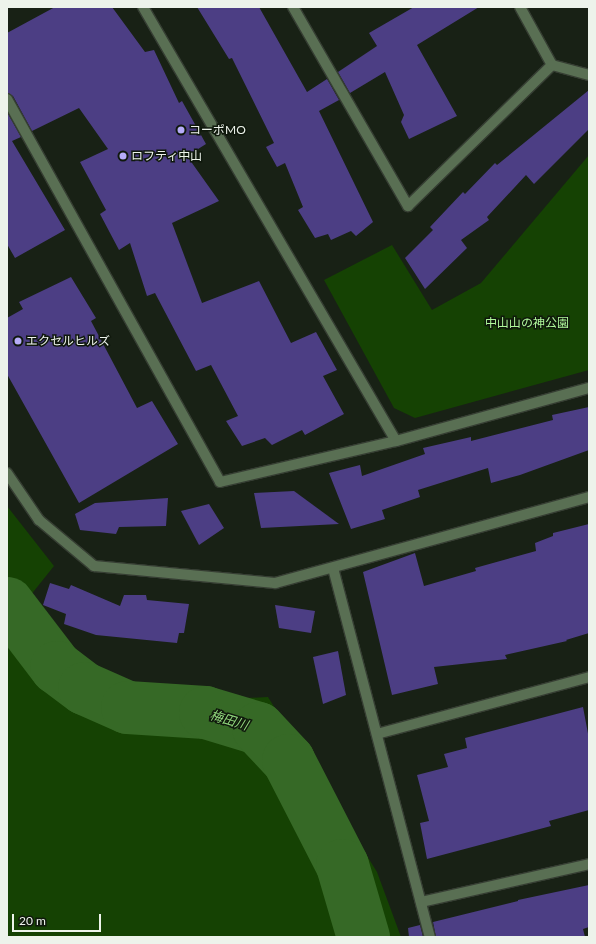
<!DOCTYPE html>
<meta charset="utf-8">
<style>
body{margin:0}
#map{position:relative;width:596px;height:944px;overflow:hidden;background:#182115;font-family:Lato,"Noto Sans JP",sans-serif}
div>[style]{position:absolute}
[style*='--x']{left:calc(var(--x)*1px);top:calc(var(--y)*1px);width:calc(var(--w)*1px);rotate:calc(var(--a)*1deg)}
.green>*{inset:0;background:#154203}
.river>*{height:53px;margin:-26.5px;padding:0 26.5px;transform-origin:26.5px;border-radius:26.5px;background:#366926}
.building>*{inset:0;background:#4c3e84}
.roads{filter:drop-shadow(1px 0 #363e33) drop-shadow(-1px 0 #363e33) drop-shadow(0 1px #363e33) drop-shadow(0 -1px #363e33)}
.minor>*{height:10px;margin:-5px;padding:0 5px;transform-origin:5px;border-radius:5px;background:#596f53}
.dots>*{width:11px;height:11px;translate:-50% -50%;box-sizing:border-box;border:2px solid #0f180c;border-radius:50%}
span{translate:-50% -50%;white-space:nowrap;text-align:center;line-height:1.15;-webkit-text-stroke:3px #0f180c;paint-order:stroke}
.poi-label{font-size:12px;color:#edf3eb}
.left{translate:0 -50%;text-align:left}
.park-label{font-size:12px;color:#b0f99b}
.water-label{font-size:13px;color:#92d97d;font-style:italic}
.frame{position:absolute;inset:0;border:8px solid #edf3eb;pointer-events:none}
.scale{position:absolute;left:12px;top:914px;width:89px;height:18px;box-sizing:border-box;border:2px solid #edf3eb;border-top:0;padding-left:5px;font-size:12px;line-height:14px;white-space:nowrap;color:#edf3eb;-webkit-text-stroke:3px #0f180c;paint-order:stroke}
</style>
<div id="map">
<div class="green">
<div style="clip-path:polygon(589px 155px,589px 370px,415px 418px,394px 408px,324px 280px,392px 245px,432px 310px,481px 283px)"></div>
<div style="clip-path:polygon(7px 506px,54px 566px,10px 621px,76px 706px,268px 697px,377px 872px,401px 937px,7px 937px)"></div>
</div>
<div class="river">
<div style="--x:7;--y:603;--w:81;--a:52.6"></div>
<div style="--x:56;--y:667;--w:35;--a:37"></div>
<div style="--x:84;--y:688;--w:47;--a:23.8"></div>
<div style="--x:127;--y:707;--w:78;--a:3.7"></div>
<div style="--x:205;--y:712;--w:55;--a:16.8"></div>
<div style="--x:258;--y:728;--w:44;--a:46.8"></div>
<div style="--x:288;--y:760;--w:118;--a:62.8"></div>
<div style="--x:342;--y:865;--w:75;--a:73.7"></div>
</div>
<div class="building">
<div style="clip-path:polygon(55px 7px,112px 7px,145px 52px,154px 50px,179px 103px,182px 101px,206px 144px,187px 156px,219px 201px,172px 223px,202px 303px,259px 281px,291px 343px,316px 332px,337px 370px,323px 376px,344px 414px,305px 435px,302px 430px,272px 445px,265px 438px,242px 446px,226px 421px,238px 416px,211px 365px,196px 371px,155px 293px,147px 296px,130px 243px,119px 250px,100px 214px,106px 210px,80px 162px,108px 149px,79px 108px,32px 131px,13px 96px,7px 93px,7px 33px)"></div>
<div style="clip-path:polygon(197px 7px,259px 7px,307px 92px,327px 79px,339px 100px,319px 111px,373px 222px,356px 236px,351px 231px,331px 240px,328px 234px,315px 238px,298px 210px,303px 207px,285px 163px,277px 167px,266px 147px,274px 143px,232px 58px,229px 59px)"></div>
<div style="clip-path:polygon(414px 7px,479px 7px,417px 45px,457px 116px,409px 139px,401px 122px,404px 115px,385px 72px,350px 93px,338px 72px,377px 46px,369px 33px)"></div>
<div style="clip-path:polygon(589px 90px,589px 129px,534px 184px,526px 175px,487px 217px,489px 220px,461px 240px,467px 248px,425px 289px,405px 258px,433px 230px,430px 227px,463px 192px,465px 194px,495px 163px,497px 165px)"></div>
<div style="clip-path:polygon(7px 112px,21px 137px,12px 141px,65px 230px,15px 258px,7px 244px)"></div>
<div style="clip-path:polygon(71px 277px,96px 318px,91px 321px,137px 408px,152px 401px,178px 444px,79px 503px,7px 374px,7px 318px,23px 309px,19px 302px)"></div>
<div style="clip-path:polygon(589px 407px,589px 450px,520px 475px,491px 483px,488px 468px,418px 490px,420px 497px,382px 510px,385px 519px,351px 529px,329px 473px,360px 465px,362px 476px,425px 454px,423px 448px,471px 437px,471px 441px,553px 420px,552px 415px)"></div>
<div style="clip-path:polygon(294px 491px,339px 524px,261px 528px,254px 493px)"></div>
<div style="clip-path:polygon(168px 498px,166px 526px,119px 527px,116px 534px,80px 530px,75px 514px,95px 503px)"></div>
<div style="clip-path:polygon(209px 504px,224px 528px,199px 545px,181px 511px)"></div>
<div style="clip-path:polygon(589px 524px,589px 633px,566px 640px,567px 641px,505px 655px,507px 659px,434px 667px,438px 684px,392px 695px,363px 572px,415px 553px,424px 586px,476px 571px,475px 568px,536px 551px,535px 543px,553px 536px,553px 533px)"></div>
<div style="clip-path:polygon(50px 583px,69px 589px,71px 585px,120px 606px,124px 595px,146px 595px,147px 600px,189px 604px,184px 633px,179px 633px,177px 643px,96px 635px,64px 624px,66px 614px,43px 605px)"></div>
<div style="clip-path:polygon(275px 605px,315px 611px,311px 633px,279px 628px)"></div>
<div style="clip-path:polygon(338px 651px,346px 695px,323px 704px,313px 657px)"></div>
<div style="clip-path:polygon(583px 707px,589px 739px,589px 810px,549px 821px,551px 826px,427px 859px,420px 823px,429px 821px,417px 775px,448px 767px,444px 754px,467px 748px,465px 738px)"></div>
<div style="clip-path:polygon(589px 885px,589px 927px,583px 929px,585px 937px,436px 937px,433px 922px,518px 901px,518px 900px)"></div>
<div style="clip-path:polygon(420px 925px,423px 937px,409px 937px,408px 928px)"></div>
</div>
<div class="roads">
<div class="minor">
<div style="--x:143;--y:7;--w:502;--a:59.76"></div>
<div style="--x:293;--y:7;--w:230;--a:60"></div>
<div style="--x:408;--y:206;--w:202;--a:-44.4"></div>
<div style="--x:552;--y:65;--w:66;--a:-118.9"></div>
<div style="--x:552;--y:65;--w:38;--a:15"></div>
<div style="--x:7;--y:99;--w:438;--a:60.9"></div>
<div style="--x:220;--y:482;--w:181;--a:-13.1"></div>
<div style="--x:396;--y:441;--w:200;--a:-15.4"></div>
<div style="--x:7;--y:473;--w:57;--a:55.8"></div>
<div style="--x:39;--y:520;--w:72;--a:39.9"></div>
<div style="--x:94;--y:566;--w:182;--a:5.4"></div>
<div style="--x:275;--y:583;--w:326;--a:-15.3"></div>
<div style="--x:333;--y:568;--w:382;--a:75.3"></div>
<div style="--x:377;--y:734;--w:220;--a:-15"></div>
<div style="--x:421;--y:902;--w:172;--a:-12.7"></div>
</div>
</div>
<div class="dots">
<div style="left:181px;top:130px;background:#b6acf8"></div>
<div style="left:123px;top:156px;background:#b6acf8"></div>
<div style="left:18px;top:341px;background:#b6acf8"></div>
</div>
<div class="poi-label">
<span class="left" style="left:189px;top:130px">コーポMO</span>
<span class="left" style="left:131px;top:156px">ロフティ中山</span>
<span class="left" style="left:26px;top:341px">エクセルヒルズ</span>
</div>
<div class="park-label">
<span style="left:527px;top:323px">中山山の神公園</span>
</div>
<div class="water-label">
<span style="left:229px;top:720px;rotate:17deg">梅田川</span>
</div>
<div class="frame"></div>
<div class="scale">20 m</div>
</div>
